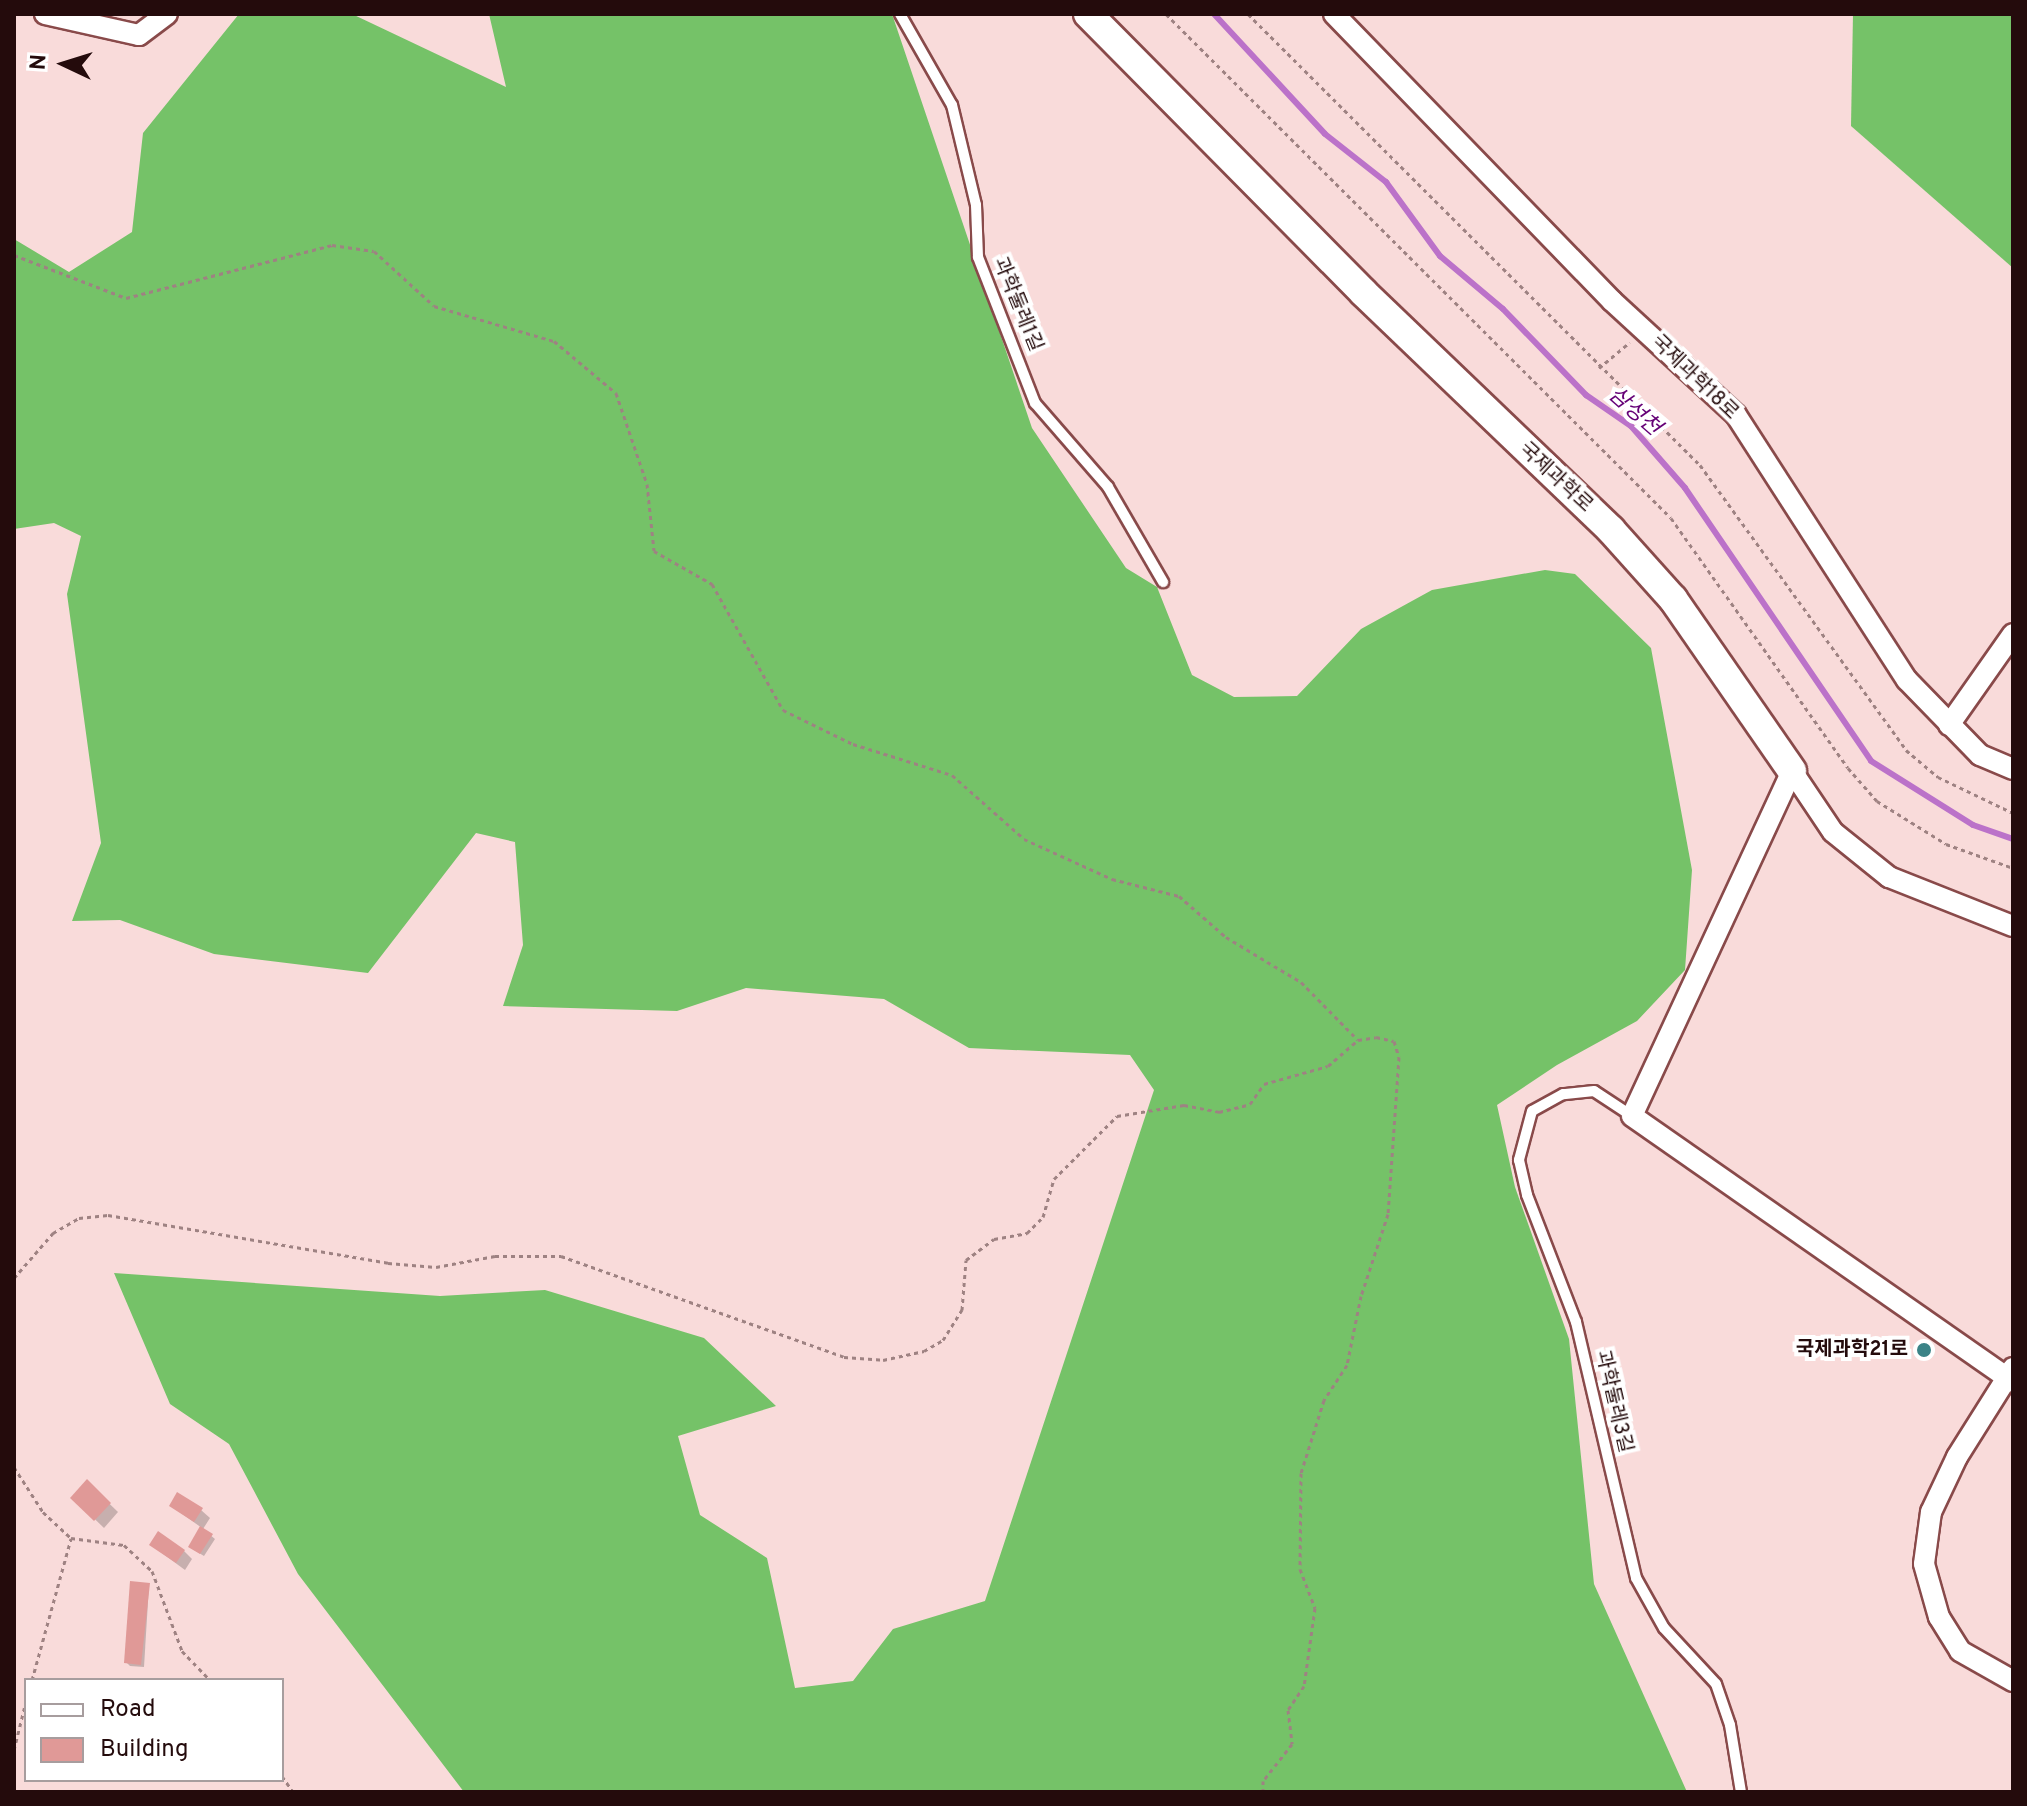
<!DOCTYPE html>
<meta charset="utf-8">
<style>
body{margin:0}
#map{position:relative;width:2027px;height:1806px;overflow:hidden;background:#f9dbda;font-family:Overpass,"Noto Sans KR",sans-serif}
div>[style]{position:absolute}
[style*='--x']{left:calc(var(--x)*1px);top:calc(var(--y)*1px);width:calc(var(--w)*1px);rotate:calc(var(--a)*1deg)}
.forest>*{inset:0;background:#75c268}
.shadow>*{inset:0;background:#0003}
.stream>*{height:6px;margin:-3px;padding:0 3px;transform-origin:3px;border-radius:3px;background:#bb72c9}
.building>*{inset:0;background:#e09997}
.path>*{height:3px;margin-top:-1.5px;transform-origin:0;background:repeating-linear-gradient(90deg,#9e8282 0 4px,transparent 0 8px)}
.roads{filter:drop-shadow(2px 0 #894a4a) drop-shadow(-2px 0 #894a4a) drop-shadow(0 2px #894a4a) drop-shadow(0 -2px #894a4a)}
.lane>*{height:10px;margin:-5px;padding:0 5px;transform-origin:5px;border-radius:5px;background:#fff}
.street>*{height:20px;margin:-10px;padding:0 10px;transform-origin:10px;border-radius:10px;background:#fff}
.secondary>*{height:28px;margin:-14px;padding:0 14px;transform-origin:14px;border-radius:14px;background:#fff}
.dots>*{width:22px;height:22px;translate:-50% -50%;box-sizing:border-box;border:4px solid #fff;border-radius:50%}
span{translate:-50% -50%;white-space:nowrap;text-align:center;line-height:1.15;-webkit-text-stroke:8px #fff;paint-order:stroke}
.street-label{font-size:20px;color:#240b0c}
.poi-label{font-size:20px;color:#240b0c;font-weight:700}
.right{translate:-100% -50%;text-align:right}
.water-label{font-size:22px;color:#650076;font-style:italic}
.frame{position:absolute;inset:0;border:16px solid #240b0c;pointer-events:none}
.legend{position:absolute;left:24px;top:1678px;width:260px;height:104px;box-sizing:border-box;background:#fff;border:2px solid #a79d9e;margin:0;padding:10px 14px;list-style:none;font-size:24px;color:#240b0c}
.legend li{display:flex;align-items:center;gap:16px;height:40px}
.legend b{width:40px;border:2px solid #a79d9e}
.north{position:absolute;left:24px;top:24px;width:80px;height:80px;-webkit-text-stroke:6px #fff;paint-order:stroke;rotate:274deg;font-size:22px;font-weight:700;line-height:32px;text-align:center;color:#240b0c}
.north::after{content:'';display:block;margin:auto;width:28px;height:36px;background:#240b0c;clip-path:polygon(50% 0,100% 100%,50% 72%,0 100%)}
</style>
<div id="map">
<div class="forest">
<div style="clip-path:polygon(239px 14px,352px 14px,506px 87px,489px 14px,892px 14px,1032px 428px,1126px 568px,1157px 587px,1192px 675px,1234px 697px,1297px 696px,1361px 629px,1432px 590px,1545px 570px,1575px 574px,1651px 648px,1692px 870px,1685px 970px,1637px 1021px,1557px 1065px,1497px 1105px,1515px 1187px,1569px 1339px,1594px 1584px,1687px 1792px,464px 1792px,298px 1574px,229px 1444px,170px 1404px,114px 1273px,440px 1296px,545px 1290px,704px 1338px,776px 1406px,678px 1436px,700px 1515px,767px 1558px,795px 1688px,853px 1681px,893px 1629px,985px 1601px,1154px 1090px,1130px 1055px,969px 1048px,884px 999px,746px 988px,677px 1011px,503px 1006px,523px 945px,515px 842px,476px 833px,368px 973px,214px 954px,120px 920px,72px 921px,101px 843px,67px 594px,81px 536px,54px 523px,14px 529px,14px 239px,69px 272px,132px 232px,143px 133px)"></div>
<div style="clip-path:polygon(1853px 14px,2013px 14px,2013px 268px,1851px 126px)"></div>
</div>
<div class="shadow">
<div style="clip-path:polygon(87px 1482px,118px 1512px,104px 1528px,73px 1498px)"></div>
<div style="clip-path:polygon(171px 1506px,201px 1510px,210px 1518px,203px 1529px,215px 1539px,204px 1556px,194px 1550px,202px 1528px)"></div>
<div style="clip-path:polygon(151px 1545px,184px 1551px,192px 1559px,185px 1570px)"></div>
<div style="clip-path:polygon(149px 1585px,144px 1667px,130px 1666px,126px 1662px)"></div>
</div>
<div class="stream">
<div style="--x:1214;--y:14;--w:163;--a:47.2"></div>
<div style="--x:1325;--y:134;--w:78;--a:38.2"></div>
<div style="--x:1386;--y:182;--w:92;--a:53.9"></div>
<div style="--x:1440;--y:256;--w:82;--a:40.1"></div>
<div style="--x:1503;--y:309;--w:120;--a:46"></div>
<div style="--x:1586;--y:395;--w:55;--a:34.6"></div>
<div style="--x:1631;--y:426;--w:82;--a:48.9"></div>
<div style="--x:1685;--y:488;--w:330;--a:55.7"></div>
<div style="--x:1871;--y:761;--w:120;--a:32.1"></div>
<div style="--x:1973;--y:825;--w:42;--a:19.3"></div>
</div>
<div class="building">
<div style="clip-path:polygon(87px 1479px,111px 1503px,94px 1521px,70px 1498px)"></div>
<div style="clip-path:polygon(177px 1492px,203px 1508px,194px 1522px,169px 1506px)"></div>
<div style="clip-path:polygon(200px 1526px,213px 1534px,200px 1554px,188px 1547px)"></div>
<div style="clip-path:polygon(158px 1531px,185px 1550px,176px 1563px,149px 1545px)"></div>
<div style="clip-path:polygon(130px 1581px,150px 1583px,141px 1665px,124px 1663px)"></div>
</div>
<div class="path">
<div style="--x:1166;--y:14;--w:713;--a:44.94"></div>
<div style="--x:1671;--y:518;--w:306;--a:54.7"></div>
<div style="--x:1848;--y:768;--w:44;--a:48.7"></div>
<div style="--x:1877;--y:801;--w:81;--a:31.9"></div>
<div style="--x:1946;--y:844;--w:71;--a:19.7"></div>
<div style="--x:1248;--y:14;--w:639;--a:44.94"></div>
<div style="--x:1700;--y:465;--w:352;--a:54.1"></div>
<div style="--x:1906;--y:750;--w:42;--a:40.2"></div>
<div style="--x:1938;--y:777;--w:83;--a:25.6"></div>
<div style="--x:14;--y:255;--w:120;--a:21"></div>
<div style="--x:126;--y:298;--w:213;--a:-14.4"></div>
<div style="--x:332;--y:245;--w:42;--a:8.1"></div>
<div style="--x:374;--y:251;--w:81;--a:42.5"></div>
<div style="--x:434;--y:306;--w:125;--a:16.3"></div>
<div style="--x:554;--y:341;--w:81;--a:40"></div>
<div style="--x:616;--y:393;--w:96;--a:71.2"></div>
<div style="--x:647;--y:484;--w:67;--a:84"></div>
<div style="--x:654;--y:551;--w:67;--a:29.6"></div>
<div style="--x:712;--y:584;--w:145;--a:60.6"></div>
<div style="--x:783;--y:710;--w:78;--a:25.9"></div>
<div style="--x:853;--y:744;--w:104;--a:17.4"></div>
<div style="--x:952;--y:775;--w:96;--a:41.6"></div>
<div style="--x:1024;--y:839;--w:97;--a:24.4"></div>
<div style="--x:1112;--y:879;--w:69;--a:14.2"></div>
<div style="--x:1179;--y:896;--w:62;--a:41.1"></div>
<div style="--x:1226;--y:937;--w:87;--a:31"></div>
<div style="--x:1301;--y:982;--w:81;--a:45.5"></div>
<div style="--x:1358;--y:1040;--w:18;--a:-9"></div>
<div style="--x:1376;--y:1037;--w:18;--a:13"></div>
<div style="--x:1394;--y:1041;--w:17;--a:73"></div>
<div style="--x:1399;--y:1057;--w:157;--a:94"></div>
<div style="--x:1388;--y:1214;--w:86;--a:108.2"></div>
<div style="--x:1361;--y:1296;--w:70;--a:101.5"></div>
<div style="--x:1347;--y:1365;--w:42;--a:123.3"></div>
<div style="--x:1324;--y:1400;--w:77;--a:107.5"></div>
<div style="--x:1301;--y:1473;--w:96;--a:90.6"></div>
<div style="--x:1300;--y:1569;--w:42;--a:69"></div>
<div style="--x:1315;--y:1608;--w:79;--a:98"></div>
<div style="--x:1304;--y:1686;--w:29;--a:124"></div>
<div style="--x:1288;--y:1710;--w:34;--a:83"></div>
<div style="--x:1292;--y:1744;--w:47;--a:128.1"></div>
<div style="--x:1263;--y:1781;--w:11;--a:90"></div>
<div style="--x:1599;--y:368;--w:40;--a:-40"></div>
<div style="--x:14;--y:1278;--w:60;--a:-49.1"></div>
<div style="--x:53;--y:1233;--w:30;--a:-30"></div>
<div style="--x:79;--y:1218;--w:29;--a:-6"></div>
<div style="--x:108;--y:1215;--w:284;--a:9.7"></div>
<div style="--x:388;--y:1263;--w:48;--a:4.8"></div>
<div style="--x:436;--y:1267;--w:60;--a:-10.6"></div>
<div style="--x:495;--y:1256;--w:66;--a:0"></div>
<div style="--x:561;--y:1256;--w:300;--a:19.6"></div>
<div style="--x:844;--y:1357;--w:39;--a:4"></div>
<div style="--x:883;--y:1360;--w:42;--a:-12.4"></div>
<div style="--x:924;--y:1351;--w:22;--a:-30"></div>
<div style="--x:943;--y:1340;--w:36;--a:-58"></div>
<div style="--x:962;--y:1310;--w:50;--a:-85.4"></div>
<div style="--x:966;--y:1260;--w:35;--a:-37"></div>
<div style="--x:994;--y:1239;--w:34;--a:-10"></div>
<div style="--x:1027;--y:1233;--w:23;--a:-45"></div>
<div style="--x:1043;--y:1217;--w:40;--a:-74"></div>
<div style="--x:1054;--y:1179;--w:89;--a:-45"></div>
<div style="--x:1117;--y:1116;--w:68;--a:-9.3"></div>
<div style="--x:1184;--y:1105;--w:36;--a:11"></div>
<div style="--x:1219;--y:1112;--w:32;--a:-14"></div>
<div style="--x:1250;--y:1104;--w:24;--a:-55"></div>
<div style="--x:1264;--y:1084;--w:66;--a:-15.7"></div>
<div style="--x:1328;--y:1066;--w:38;--a:-41"></div>
<div style="--x:14;--y:1467;--w:54;--a:57.2"></div>
<div style="--x:43;--y:1512;--w:38;--a:43"></div>
<div style="--x:71;--y:1538;--w:53;--a:7.5"></div>
<div style="--x:124;--y:1545;--w:38;--a:43"></div>
<div style="--x:152;--y:1571;--w:85;--a:69.4"></div>
<div style="--x:182;--y:1651;--w:40;--a:46"></div>
<div style="--x:32;--y:1680;--w:147;--a:-74.6"></div>
<div style="--x:14;--y:1750;--w:50;--a:-76.2"></div>
<div style="--x:282;--y:1776;--w:19;--a:55"></div>
</div>
<div class="roads">
<div class="lane">
<div style="--x:900;--y:14;--w:105;--a:60.3"></div>
<div style="--x:952;--y:105;--w:103;--a:76.5"></div>
<div style="--x:976;--y:205;--w:52;--a:87.8"></div>
<div style="--x:978;--y:257;--w:157;--a:68.7"></div>
<div style="--x:1035;--y:403;--w:111;--a:49"></div>
<div style="--x:1108;--y:487;--w:110;--a:59.9"></div>
<div style="--x:1632;--y:1116;--w:45;--a:-146.7"></div>
<div style="--x:1594;--y:1091;--w:31;--a:174"></div>
<div style="--x:1563;--y:1094;--w:35;--a:151"></div>
<div style="--x:1532;--y:1111;--w:51;--a:104.9"></div>
<div style="--x:1519;--y:1160;--w:36;--a:77"></div>
<div style="--x:1527;--y:1195;--w:136;--a:68.9"></div>
<div style="--x:1576;--y:1322;--w:263;--a:76.8"></div>
<div style="--x:1636;--y:1578;--w:57;--a:60.8"></div>
<div style="--x:1664;--y:1628;--w:76;--a:47.1"></div>
<div style="--x:1716;--y:1684;--w:43;--a:71.1"></div>
<div style="--x:1730;--y:1725;--w:68;--a:80.7"></div>
</div>
<div class="street">
<div style="--x:45;--y:14;--w:96;--a:12.6"></div>
<div style="--x:139;--y:35;--w:35;--a:-37"></div>
<div style="--x:1334;--y:14;--w:400;--a:45.9"></div>
<div style="--x:1612;--y:301;--w:168;--a:42.6"></div>
<div style="--x:1736;--y:415;--w:315;--a:57.2"></div>
<div style="--x:1907;--y:680;--w:105;--a:45.8"></div>
<div style="--x:1980;--y:755;--w:36;--a:23"></div>
<div style="--x:1949;--y:725;--w:111;--a:-54.9"></div>
<div style="--x:1792;--y:771;--w:380;--a:114.9"></div>
<div style="--x:1632;--y:1116;--w:465;--a:34.9"></div>
<div style="--x:1792;--y:771;--w:73;--a:56.1"></div>
<div style="--x:1833;--y:832;--w:72;--a:38.8"></div>
<div style="--x:1889;--y:877;--w:133;--a:21.6"></div>
<div style="--x:2013;--y:1368;--w:105;--a:122.2"></div>
<div style="--x:1957;--y:1457;--w:61;--a:115.3"></div>
<div style="--x:1931;--y:1512;--w:52;--a:97.7"></div>
<div style="--x:1924;--y:1564;--w:55;--a:74.2"></div>
<div style="--x:1939;--y:1617;--w:40;--a:58"></div>
<div style="--x:1960;--y:1651;--w:61;--a:29.5"></div>
</div>
<div class="secondary">
<div style="--x:1088;--y:14;--w:392;--a:45.3"></div>
<div style="--x:1364;--y:293;--w:342;--a:43.8"></div>
<div style="--x:1611;--y:530;--w:93;--a:48.1"></div>
<div style="--x:1673;--y:599;--w:209;--a:55.3"></div>
</div>
</div>
<div class="dots">
<div style="left:1924px;top:1350px;background:#3b8387"></div>
</div>
<div class="street-label">
<span style="left:1017px;top:305px;rotate:68deg">과학둘레1길</span>
<span style="left:1694px;top:378px;rotate:44deg">국제과학18로</span>
<span style="left:1555px;top:478px;rotate:43deg">국제과학로</span>
<span style="left:1613px;top:1402px;rotate:77deg">과학둘레3길</span>
</div>
<div class="poi-label">
<span class="right" style="left:1908px;top:1350px">국제과학21로</span>
</div>
<div class="water-label">
<span style="left:1634px;top:412px;rotate:41deg">삼성천</span>
</div>
<div class="frame"></div>
<ul class="legend">
<li><b style="height:10px;background:#fff"></b>Road</li>
<li><b style="height:22px;background:#e09997"></b>Building</li>
</ul>
<div class="north">N</div>
</div>
